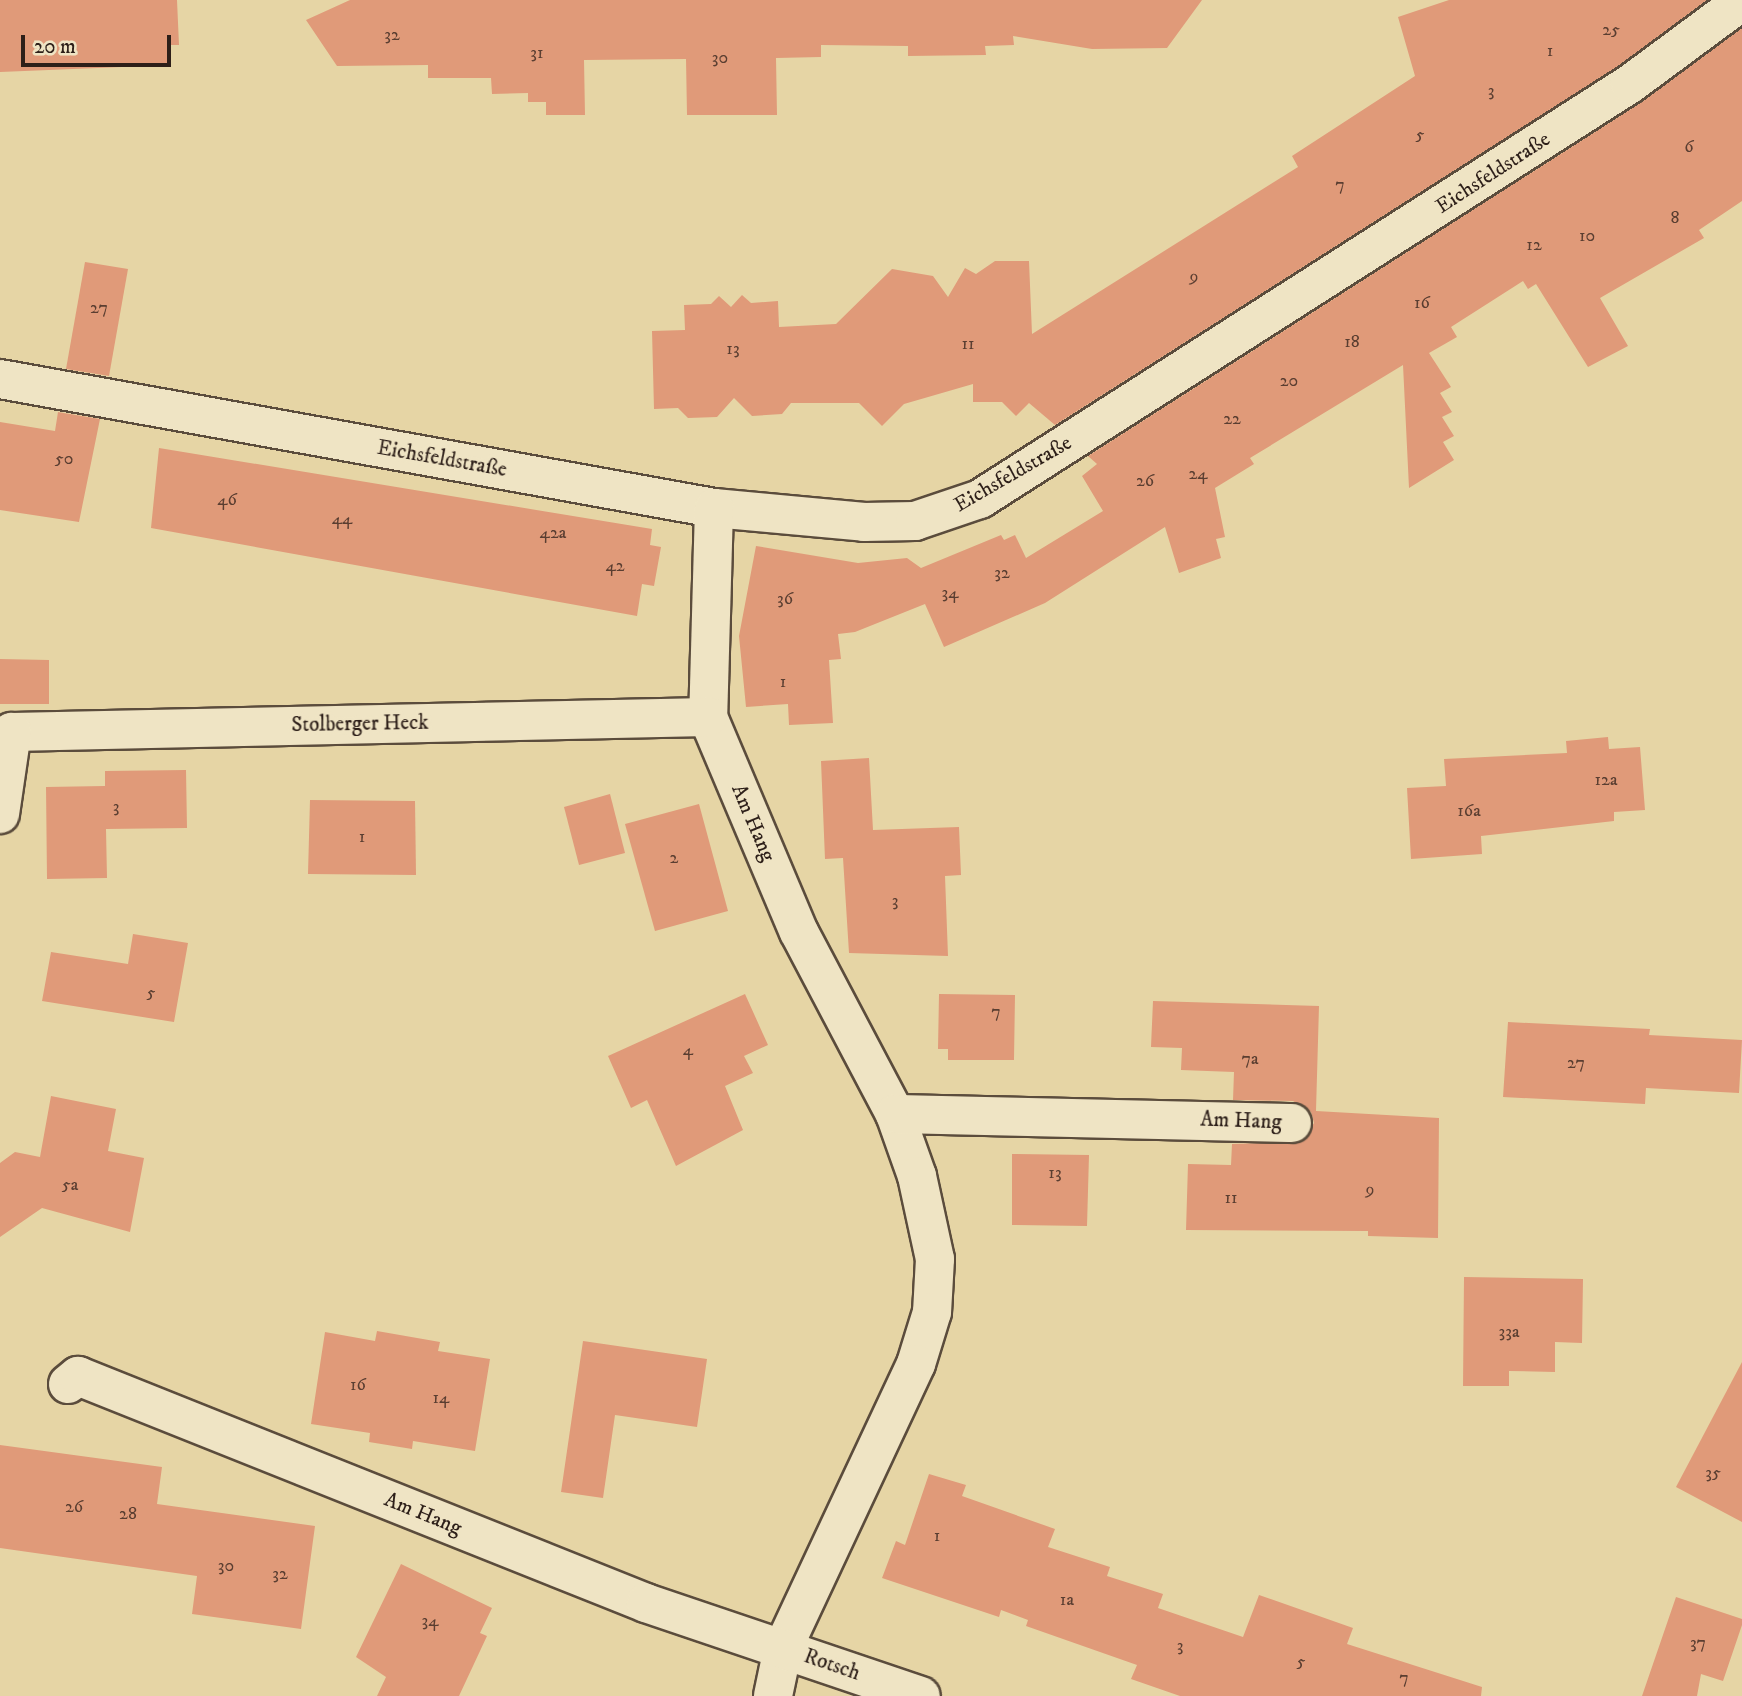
<!DOCTYPE html>
<meta charset="utf-8">
<style>
body{margin:0}
#map{position:relative;width:1742px;height:1696px;overflow:hidden;background:#e6d5a5;font-family:"IM FELL DW Pica",serif}
div>[style]{position:absolute}
[style*='--x']{left:calc(var(--x)*1px);top:calc(var(--y)*1px);width:calc(var(--w)*1px);rotate:calc(var(--a)*1deg)}
.building>*{inset:0;background:#e09a79}
.roads{filter:drop-shadow(2px 0 #5b4c3c) drop-shadow(-2px 0 #5b4c3c) drop-shadow(0 2px #5b4c3c) drop-shadow(0 -2px #5b4c3c)}
.minor>*{height:38px;margin:-19px;padding:0 19px;transform-origin:19px;border-radius:19px;background:#efe4c4}
span{translate:-50% -50%;white-space:nowrap;text-align:center;line-height:1.15;-webkit-text-stroke:7px #efe4c4;paint-order:stroke}
.number-label{font-size:18px;color:#5a3e31}
.number-label span{-webkit-text-stroke-width:0}
.street-label{font-size:21px;color:#2d1f19}
.scale{position:absolute;left:21px;top:35px;width:150px;height:32px;box-sizing:border-box;border:4px solid #2d1f19;border-top:0;padding-left:9px;font-size:21px;line-height:24px;white-space:nowrap;color:#2d1f19;-webkit-text-stroke:5px #efe4c4;paint-order:stroke}
</style>
<div id="map">
<div class="building">
<div style="clip-path:polygon(0 0,177px 0,179px 45px,170px 45px,171px 65px,0 72px)"></div>
<div style="clip-path:polygon(350px 0,1202px 0,1167px 48px,1092px 49px,1013px 36px,1014px 45px,985px 46px,986px 55px,908px 56px,908px 46px,821px 45px,821px 57px,776px 58px,777px 115px,687px 115px,686px 59px,584px 60px,585px 115px,546px 115px,546px 102px,528px 102px,528px 93px,492px 94px,491px 78px,428px 78px,428px 65px,337px 66px,306px 20px)"></div>
<div style="clip-path:polygon(1449px 0,1707px 0,1618px 66px,1055px 425px,1029px 403px,1016px 416px,1002px 402px,973px 402px,973px 384px,904px 404px,882px 426px,859px 403px,791px 403px,782px 414px,752px 416px,734px 398px,717px 417px,688px 418px,678px 408px,654px 409px,652px 331px,685px 330px,684px 305px,711px 304px,719px 296px,731px 307px,742px 295px,751px 303px,778px 301px,779px 327px,836px 324px,892px 269px,933px 276px,948px 297px,965px 268px,976px 274px,995px 261px,1029px 261px,1032px 334px,1298px 167px,1292px 156px,1415px 76px,1398px 17px)"></div>
<div style="clip-path:polygon(1742px 28px,1742px 201px,1699px 230px,1704px 238px,1600px 298px,1628px 346px,1588px 367px,1536px 284px,1528px 289px,1523px 281px,1451px 327px,1457px 337px,1429px 353px,1451px 387px,1440px 393px,1452px 412px,1442px 417px,1454px 436px,1443px 442px,1454px 460px,1409px 488px,1403px 365px,1250px 458px,1254px 464px,1215px 488px,1225px 537px,1216px 539px,1221px 558px,1179px 573px,1165px 527px,1045px 603px,944px 647px,925px 604px,855px 632px,838px 634px,841px 659px,829px 660px,833px 723px,789px 725px,788px 704px,746px 707px,739px 636px,756px 546px,858px 563px,907px 558px,921px 568px,1001px 535px,1004px 540px,1015px 535px,1026px 558px,1103px 511px,1082px 476px,1097px 464px,1088px 456px,1642px 102px)"></div>
<div style="clip-path:polygon(85px 262px,128px 269px,109px 376px,66px 369px)"></div>
<div style="clip-path:polygon(58px 412px,100px 419px,79px 522px,0 510px,0 422px,55px 431px)"></div>
<div style="clip-path:polygon(159px 448px,652px 529px,650px 545px,661px 547px,654px 586px,642px 584px,637px 616px,151px 528px)"></div>
<div style="clip-path:polygon(0 659px,49px 660px,49px 704px,0 704px)"></div>
<div style="clip-path:polygon(1608px 737px,1609px 749px,1640px 747px,1645px 810px,1614px 812px,1614px 821px,1481px 836px,1482px 854px,1411px 859px,1407px 788px,1446px 786px,1444px 759px,1567px 753px,1566px 741px)"></div>
<div style="clip-path:polygon(869px 758px,873px 830px,959px 827px,961px 875px,945px 876px,948px 956px,849px 953px,843px 858px,825px 859px,821px 761px)"></div>
<div style="clip-path:polygon(186px 770px,187px 828px,106px 829px,107px 878px,47px 879px,46px 787px,105px 786px,105px 771px)"></div>
<div style="clip-path:polygon(610px 794px,625px 853px,579px 865px,564px 807px)"></div>
<div style="clip-path:polygon(310px 800px,415px 801px,416px 875px,308px 874px)"></div>
<div style="clip-path:polygon(699px 804px,728px 911px,655px 931px,625px 824px)"></div>
<div style="clip-path:polygon(133px 934px,188px 943px,174px 1022px,42px 1001px,51px 952px,128px 964px)"></div>
<div style="clip-path:polygon(745px 994px,768px 1045px,744px 1056px,753px 1073px,725px 1086px,743px 1130px,676px 1166px,647px 1100px,631px 1108px,608px 1056px)"></div>
<div style="clip-path:polygon(939px 994px,1015px 995px,1014px 1060px,948px 1060px,948px 1049px,938px 1049px)"></div>
<div style="clip-path:polygon(1153px 1001px,1319px 1006px,1316px 1111px,1439px 1118px,1438px 1238px,1368px 1236px,1368px 1231px,1186px 1230px,1188px 1164px,1231px 1165px,1232px 1144px,1302px 1142px,1314px 1123px,1311px 1112px,1293px 1101px,1233px 1100px,1234px 1072px,1181px 1070px,1182px 1048px,1151px 1047px)"></div>
<div style="clip-path:polygon(1508px 1022px,1650px 1029px,1649px 1035px,1742px 1040px,1739px 1093px,1646px 1088px,1645px 1104px,1503px 1097px)"></div>
<div style="clip-path:polygon(51px 1096px,116px 1109px,108px 1151px,144px 1158px,130px 1232px,42px 1208px,0 1237px,0 1163px,15px 1152px,40px 1157px)"></div>
<div style="clip-path:polygon(1012px 1154px,1089px 1155px,1087px 1226px,1012px 1225px)"></div>
<div style="clip-path:polygon(1464px 1277px,1583px 1279px,1582px 1343px,1555px 1342px,1555px 1372px,1509px 1371px,1509px 1386px,1463px 1386px)"></div>
<div style="clip-path:polygon(377px 1331px,440px 1342px,438px 1351px,490px 1359px,475px 1451px,413px 1441px,412px 1449px,369px 1442px,370px 1433px,311px 1424px,325px 1332px,375px 1341px)"></div>
<div style="clip-path:polygon(583px 1341px,707px 1359px,697px 1427px,615px 1415px,603px 1498px,561px 1492px)"></div>
<div style="clip-path:polygon(1742px 1362px,1742px 1522px,1676px 1487px)"></div>
<div style="clip-path:polygon(0 1445px,162px 1467px,157px 1504px,315px 1526px,301px 1629px,192px 1614px,197px 1576px,0 1548px)"></div>
<div style="clip-path:polygon(929px 1474px,966px 1485px,962px 1496px,1055px 1529px,1048px 1547px,1110px 1567px,1107px 1576px,1163px 1594px,1158px 1608px,1243px 1637px,1259px 1595px,1353px 1628px,1347px 1644px,1482px 1687px,1481px 1696px,1180px 1696px,1131px 1679px,1137px 1665px,1026px 1626px,1028px 1620px,1001px 1610px,999px 1617px,882px 1578px,896px 1541px,905px 1545px)"></div>
<div style="clip-path:polygon(401px 1564px,492px 1608px,480px 1633px,487px 1636px,459px 1696px,377px 1696px,386px 1677px,356px 1657px)"></div>
<div style="clip-path:polygon(1676px 1597px,1742px 1619px,1742px 1625px,1723px 1681px,1701px 1674px,1697px 1696px,1642px 1696px)"></div>
</div>
<div class="roads">
<div class="minor">
<div style="--x:0;--y:379;--w:726;--a:10.24"></div>
<div style="--x:714;--y:508;--w:151;--a:5.3"></div>
<div style="--x:864;--y:522;--w:51;--a:-1.1"></div>
<div style="--x:915;--y:521;--w:69;--a:-18.7"></div>
<div style="--x:980;--y:499;--w:771;--a:-32.56"></div>
<div style="--x:1630;--y:84;--w:139;--a:-36.5"></div>
<div style="--x:714;--y:508;--w:209;--a:91.6"></div>
<div style="--x:708;--y:717;--w:233;--a:67.1"></div>
<div style="--x:799;--y:932;--w:206;--a:62.2"></div>
<div style="--x:895;--y:1114;--w:66;--a:70.5"></div>
<div style="--x:917;--y:1176;--w:85;--a:77.8"></div>
<div style="--x:935;--y:1259;--w:53;--a:93.2"></div>
<div style="--x:932;--y:1312;--w:54;--a:107.1"></div>
<div style="--x:916;--y:1364;--w:314;--a:115.1"></div>
<div style="--x:783;--y:1648;--w:49;--a:101.8"></div>
<div style="--x:0;--y:739;--w:14;--a:-30"></div>
<div style="--x:12;--y:732;--w:696;--a:-1.23"></div>
<div style="--x:0;--y:814;--w:83;--a:-81.7"></div>
<div style="--x:895;--y:1114;--w:397;--a:1.3"></div>
<div style="--x:68;--y:1384;--w:13;--a:-39"></div>
<div style="--x:78;--y:1376;--w:612;--a:21.78"></div>
<div style="--x:646;--y:1603;--w:290;--a:18.7"></div>
</div>
</div>
<div class="number-label">
<span style="left:1611px;top:30px">25</span>
<span style="left:392px;top:35px">32</span>
<span style="left:1550px;top:51px">1</span>
<span style="left:537px;top:53px">31</span>
<span style="left:720px;top:58px">30</span>
<span style="left:1491px;top:91px">3</span>
<span style="left:1420px;top:135px">5</span>
<span style="left:1689px;top:147px">6</span>
<span style="left:1340px;top:185px">7</span>
<span style="left:1675px;top:218px">8</span>
<span style="left:1587px;top:236px">10</span>
<span style="left:1534px;top:245px">12</span>
<span style="left:1194px;top:277px">9</span>
<span style="left:1422px;top:303px">16</span>
<span style="left:99px;top:308px">27</span>
<span style="left:1352px;top:342px">18</span>
<span style="left:968px;top:344px">11</span>
<span style="left:733px;top:349px">13</span>
<span style="left:1289px;top:381px">20</span>
<span style="left:1232px;top:419px">22</span>
<span style="left:64px;top:459px">50</span>
<span style="left:1198px;top:474px">24</span>
<span style="left:1145px;top:481px">26</span>
<span style="left:227px;top:500px">46</span>
<span style="left:342px;top:519px">44</span>
<span style="left:553px;top:533px">42a</span>
<span style="left:615px;top:566px">42</span>
<span style="left:1002px;top:573px">32</span>
<span style="left:950px;top:593px">34</span>
<span style="left:785px;top:599px">36</span>
<span style="left:783px;top:682px">1</span>
<span style="left:1606px;top:780px">12a</span>
<span style="left:116px;top:807px">3</span>
<span style="left:1469px;top:811px">16a</span>
<span style="left:362px;top:837px">1</span>
<span style="left:674px;top:858px">2</span>
<span style="left:895px;top:901px">3</span>
<span style="left:151px;top:993px">5</span>
<span style="left:996px;top:1012px">7</span>
<span style="left:688px;top:1050px">4</span>
<span style="left:1250px;top:1059px">7a</span>
<span style="left:1576px;top:1063px">27</span>
<span style="left:1055px;top:1173px">13</span>
<span style="left:70px;top:1185px">5a</span>
<span style="left:1370px;top:1190px">9</span>
<span style="left:1231px;top:1198px">11</span>
<span style="left:1509px;top:1332px">33a</span>
<span style="left:358px;top:1385px">16</span>
<span style="left:441px;top:1398px">14</span>
<span style="left:1713px;top:1473px">35</span>
<span style="left:74px;top:1507px">26</span>
<span style="left:128px;top:1514px">28</span>
<span style="left:937px;top:1536px">1</span>
<span style="left:226px;top:1566px">30</span>
<span style="left:280px;top:1574px">32</span>
<span style="left:1067px;top:1600px">1a</span>
<span style="left:430px;top:1621px">34</span>
<span style="left:1698px;top:1643px">37</span>
<span style="left:1180px;top:1646px">3</span>
<span style="left:1301px;top:1662px">5</span>
<span style="left:1404px;top:1678px">7</span>
</div>
<div class="street-label">
<span style="left:1493px;top:173px;rotate:-33deg">Eichsfeldstraße</span>
<span style="left:442px;top:459px;rotate:10deg">Eichsfeldstraße</span>
<span style="left:1013px;top:474px;rotate:-30deg">Eichsfeldstraße</span>
<span style="left:360px;top:724px;rotate:-1deg">Stolberger Heck</span>
<span style="left:753px;top:823px;rotate:67deg">Am Hang</span>
<span style="left:1241px;top:1121px;rotate:2deg">Am Hang</span>
<span style="left:423px;top:1514px;rotate:22deg">Am Hang</span>
<span style="left:832px;top:1665px;rotate:19deg">Rotsch</span>
</div>
<div class="scale">20 m</div>
</div>
